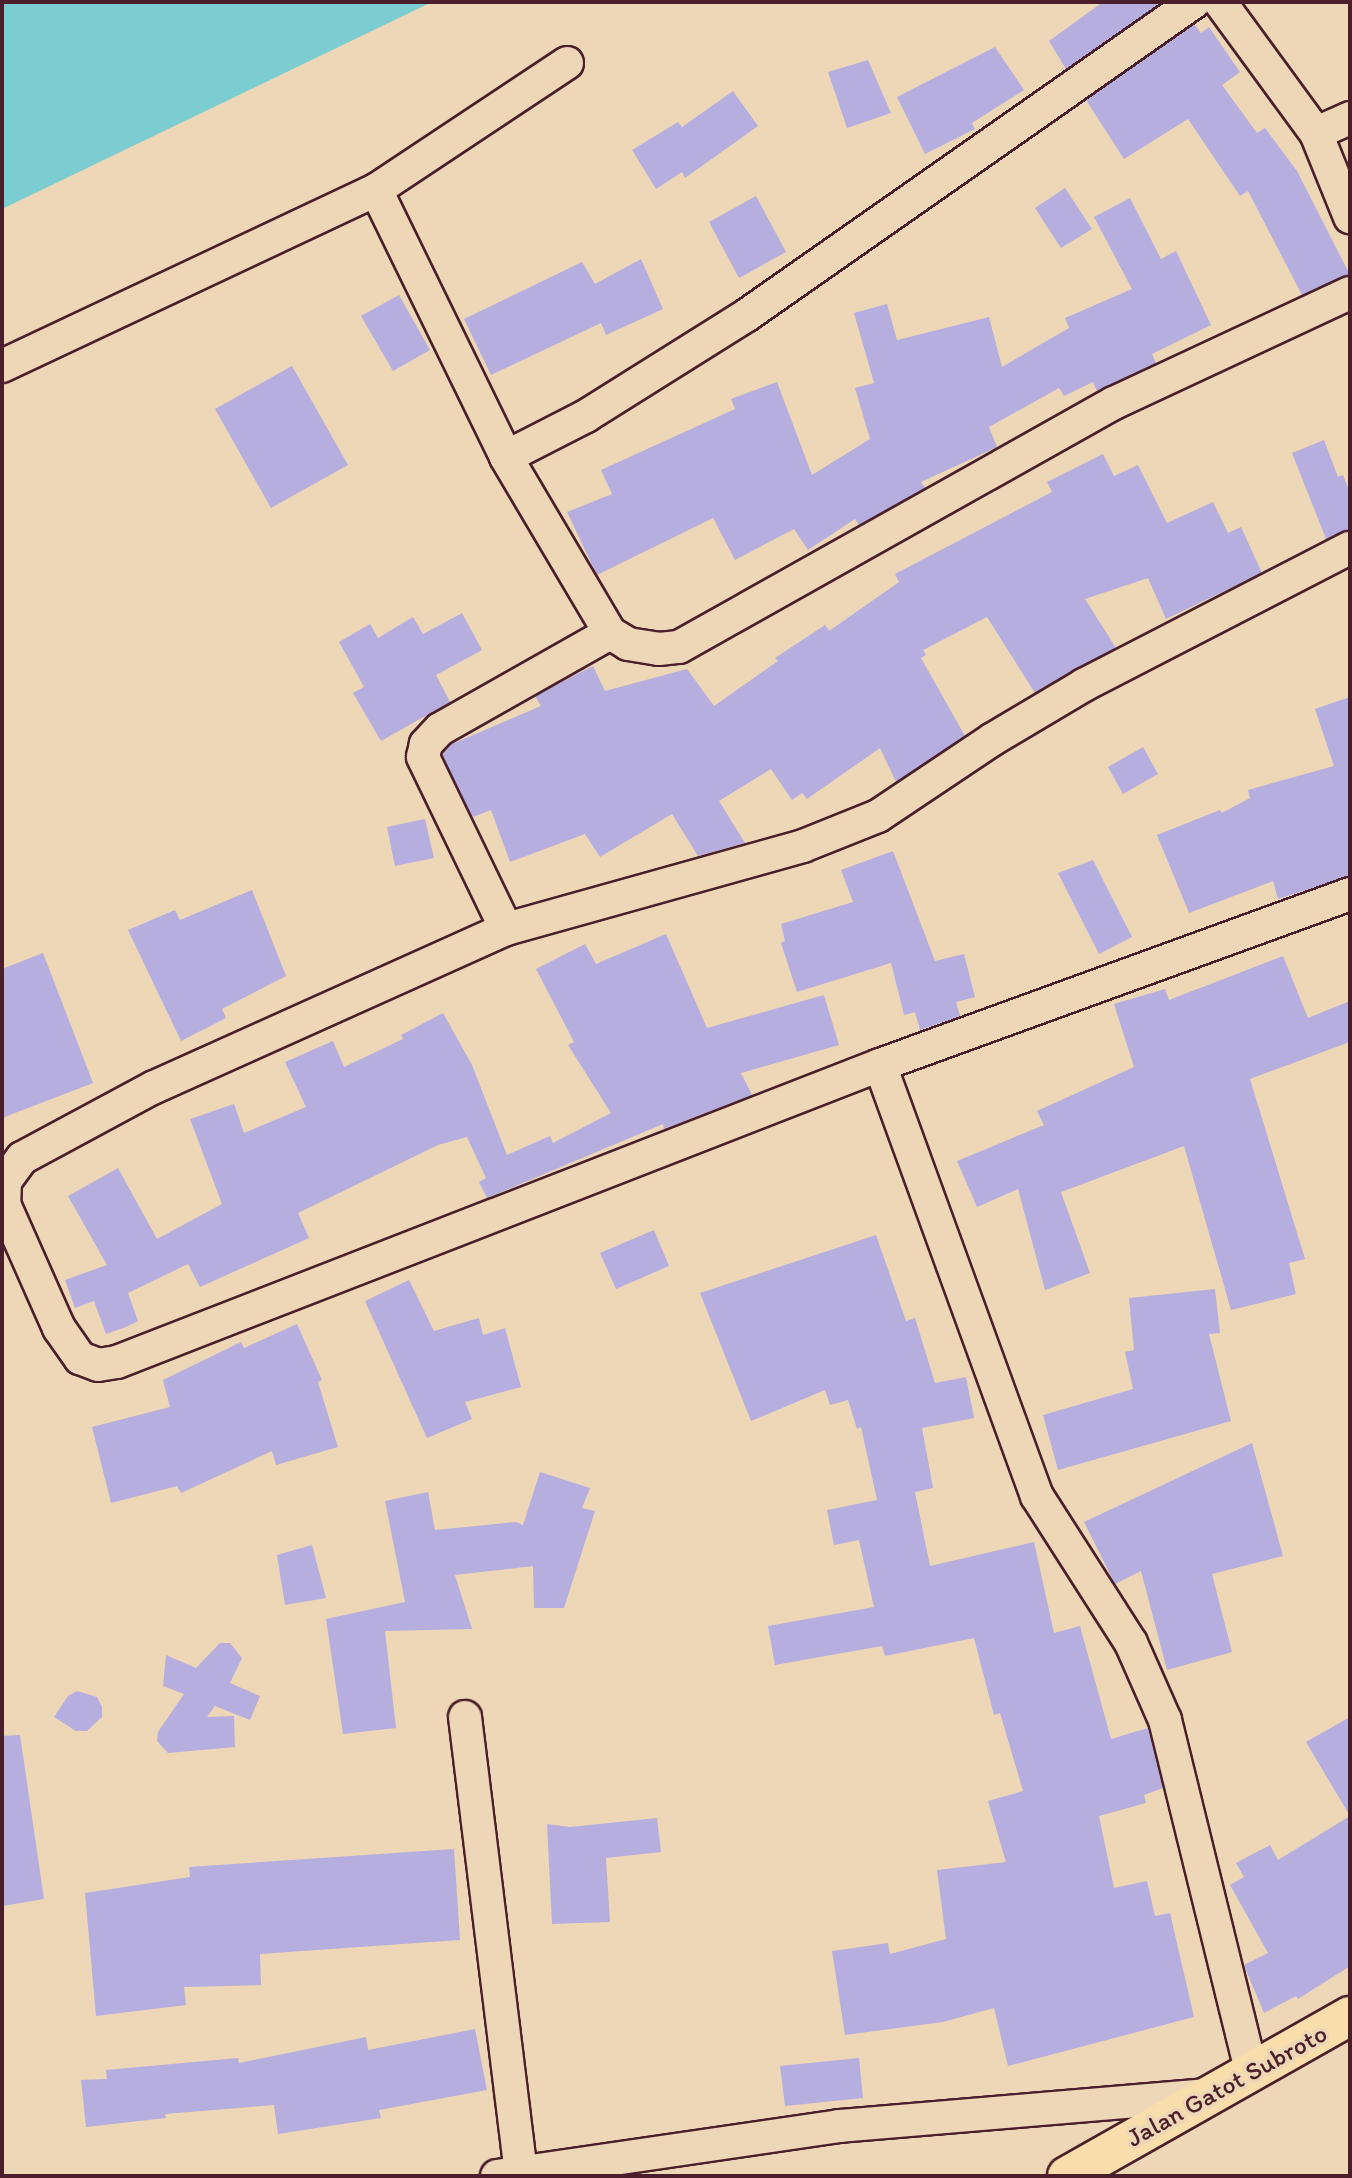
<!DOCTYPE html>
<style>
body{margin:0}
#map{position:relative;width:1352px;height:2178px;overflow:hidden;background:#edd7b6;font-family:Itim,sans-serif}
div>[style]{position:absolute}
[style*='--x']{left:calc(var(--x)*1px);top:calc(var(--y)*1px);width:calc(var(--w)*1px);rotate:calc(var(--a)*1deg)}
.water>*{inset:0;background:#7ccdd2}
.building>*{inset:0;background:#b6aedf}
.roads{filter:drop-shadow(2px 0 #4a1f2b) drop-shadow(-2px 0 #4a1f2b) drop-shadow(0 2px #4a1f2b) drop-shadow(0 -2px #4a1f2b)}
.street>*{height:32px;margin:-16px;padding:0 16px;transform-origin:16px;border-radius:16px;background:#edd7b6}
.highway>*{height:38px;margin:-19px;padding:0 19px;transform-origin:19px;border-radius:19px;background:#f9deab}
span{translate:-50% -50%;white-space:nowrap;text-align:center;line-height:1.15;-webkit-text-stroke:7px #edd7b6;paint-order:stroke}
.street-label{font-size:26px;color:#4a1f2b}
.frame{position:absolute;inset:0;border:4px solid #4a1f2b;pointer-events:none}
</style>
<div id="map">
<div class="water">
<div style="clip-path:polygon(2px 2px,432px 2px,2px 209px)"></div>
</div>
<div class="building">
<div style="clip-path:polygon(1103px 2px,1162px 2px,1066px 69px,1049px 41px)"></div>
<div style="clip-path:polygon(1194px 24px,1201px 33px,1209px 27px,1240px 72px,1222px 85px,1257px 133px,1265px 128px,1297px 171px,1350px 275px,1302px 295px,1248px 191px,1240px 196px,1188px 119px,1124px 159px,1086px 100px)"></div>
<div style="clip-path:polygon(995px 47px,1024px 90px,972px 123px,975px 129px,925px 154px,897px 97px)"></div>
<div style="clip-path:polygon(868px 60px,891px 113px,847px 128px,828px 72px)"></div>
<div style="clip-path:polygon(733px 91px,758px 126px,685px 178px,682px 172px,656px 189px,632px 150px,678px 122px,682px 127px)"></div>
<div style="clip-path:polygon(1065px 188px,1092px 229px,1061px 248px,1035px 208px)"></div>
<div style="clip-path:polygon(756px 196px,786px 252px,739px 278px,709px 222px)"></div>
<div style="clip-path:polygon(1130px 198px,1161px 259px,1176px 251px,1211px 325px,1152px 354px,1156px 363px,1097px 391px,1093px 382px,1064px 396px,1059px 388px,989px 427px,997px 447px,921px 482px,925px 488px,859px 525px,855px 519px,808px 550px,794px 529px,735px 560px,713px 518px,597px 575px,567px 512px,612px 494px,601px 470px,735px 409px,731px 399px,777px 382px,812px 475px,870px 439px,855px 388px,874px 383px,854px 313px,887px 304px,897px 340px,989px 317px,1002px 367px,1069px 328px,1065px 318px,1132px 289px,1094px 217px)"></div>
<div style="clip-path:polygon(641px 259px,663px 309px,606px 335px,601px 323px,491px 375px,464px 319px,582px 262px,595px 284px)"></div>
<div style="clip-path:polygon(399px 295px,430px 350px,393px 371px,361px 316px)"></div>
<div style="clip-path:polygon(292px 366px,348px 465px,271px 508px,215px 409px)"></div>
<div style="clip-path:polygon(1324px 440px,1338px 477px,1343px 475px,1350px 493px,1350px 530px,1326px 539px,1292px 453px)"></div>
<div style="clip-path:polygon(1103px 454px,1114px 476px,1138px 465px,1167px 523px,1213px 502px,1228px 533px,1241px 527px,1262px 573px,1166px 619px,1148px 578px,1085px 599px,1116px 648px,1035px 693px,987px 617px,923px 650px,926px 655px,921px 658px,965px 736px,896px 782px,880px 748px,807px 799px,802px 793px,792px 800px,771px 769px,719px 801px,745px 843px,698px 856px,672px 814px,600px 857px,585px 834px,510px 862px,491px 810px,473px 817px,442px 755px,452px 744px,541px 706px,535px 696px,593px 666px,605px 691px,687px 669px,714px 706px,778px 661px,775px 658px,825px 625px,829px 631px,899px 582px,895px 574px,1052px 492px,1047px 482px)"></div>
<div style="clip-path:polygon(462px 613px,482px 650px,436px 675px,450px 702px,381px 741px,353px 693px,364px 687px,339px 642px,370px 624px,378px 638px,413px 617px,423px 634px)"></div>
<div style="clip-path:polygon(1350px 697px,1350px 876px,1278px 899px,1273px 881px,1189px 913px,1157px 835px,1220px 810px,1222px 813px,1250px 798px,1248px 790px,1334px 766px,1315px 709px)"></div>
<div style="clip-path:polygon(1143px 747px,1158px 774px,1123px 794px,1108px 767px)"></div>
<div style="clip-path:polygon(425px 819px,434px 858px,395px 866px,387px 827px)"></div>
<div style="clip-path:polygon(893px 851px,935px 961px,964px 954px,975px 997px,956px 1002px,960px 1016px,920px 1030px,915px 1012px,904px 1015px,891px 963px,797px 992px,781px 943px,785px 941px,781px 924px,853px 902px,841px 870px)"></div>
<div style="clip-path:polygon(1093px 860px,1132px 937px,1099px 954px,1058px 873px)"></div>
<div style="clip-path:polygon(252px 890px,286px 976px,222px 1009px,226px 1018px,181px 1041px,128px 930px,175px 910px,180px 920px)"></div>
<div style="clip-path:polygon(666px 934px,707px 1028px,824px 995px,839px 1045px,741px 1073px,752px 1095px,664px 1129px,663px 1124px,487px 1198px,479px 1182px,486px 1178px,467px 1137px,438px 1145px,298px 1213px,309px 1238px,200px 1287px,188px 1264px,128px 1293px,138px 1321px,126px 1327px,106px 1334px,94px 1301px,75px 1308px,65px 1280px,107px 1265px,68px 1196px,118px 1168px,157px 1239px,222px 1204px,190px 1119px,234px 1104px,244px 1133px,306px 1107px,285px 1062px,333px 1041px,344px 1067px,403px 1039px,401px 1035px,443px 1013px,472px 1065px,507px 1155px,550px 1136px,553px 1143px,611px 1113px,568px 1045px,574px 1042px,536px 969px,585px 944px,596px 964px)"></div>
<div style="clip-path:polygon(43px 953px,93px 1083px,2px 1118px,2px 969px)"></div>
<div style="clip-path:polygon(1283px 956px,1308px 1018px,1350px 1001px,1350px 1042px,1250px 1079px,1305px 1259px,1289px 1263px,1296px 1294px,1231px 1310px,1184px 1146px,1061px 1192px,1090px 1273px,1045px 1290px,1018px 1189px,977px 1207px,957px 1161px,1044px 1125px,1037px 1111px,1134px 1067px,1114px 1004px,1165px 989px,1169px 1000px)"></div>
<div style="clip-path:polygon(654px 1230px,669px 1266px,616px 1289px,600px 1253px)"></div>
<div style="clip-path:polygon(876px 1235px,906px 1321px,915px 1318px,935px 1383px,966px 1377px,974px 1418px,922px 1428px,933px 1488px,915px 1492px,930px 1566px,1034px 1542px,1054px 1633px,1080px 1626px,1111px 1739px,1148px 1728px,1163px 1788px,1144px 1795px,1146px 1803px,1099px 1816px,1114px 1888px,1147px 1881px,1155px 1916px,1170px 1913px,1194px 2017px,1008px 2066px,994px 2008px,943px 2022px,845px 2035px,832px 1951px,888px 1943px,890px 1954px,946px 1939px,937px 1870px,1006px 1862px,988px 1801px,1023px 1791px,1000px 1713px,994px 1715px,974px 1638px,885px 1656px,882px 1646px,775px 1665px,768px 1626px,874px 1607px,859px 1540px,834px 1545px,827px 1510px,877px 1500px,861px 1427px,857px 1429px,848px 1400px,830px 1405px,825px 1390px,751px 1421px,700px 1293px)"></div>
<div style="clip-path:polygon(409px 1280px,434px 1331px,479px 1318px,483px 1335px,505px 1328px,521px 1387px,465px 1402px,472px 1419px,427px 1438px,365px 1301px)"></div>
<div style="clip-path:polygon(1215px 1289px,1220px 1333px,1209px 1334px,1231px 1421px,1058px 1470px,1043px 1415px,1133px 1389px,1125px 1352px,1134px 1350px,1129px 1298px)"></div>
<div style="clip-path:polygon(297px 1324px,322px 1380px,318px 1382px,338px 1447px,276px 1465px,272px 1451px,181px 1493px,177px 1486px,111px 1503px,92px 1427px,170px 1407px,163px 1380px,241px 1342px,244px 1348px)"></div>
<div style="clip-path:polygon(1252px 1443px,1283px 1556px,1212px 1574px,1232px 1652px,1167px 1670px,1141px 1571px,1115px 1584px,1084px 1522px)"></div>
<div style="clip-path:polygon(540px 1472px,590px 1488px,582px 1508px,595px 1511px,564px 1608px,534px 1608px,533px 1566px,455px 1575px,472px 1629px,385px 1631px,396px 1728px,343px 1734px,326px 1619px,405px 1602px,385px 1501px,428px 1492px,435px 1530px,516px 1522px,523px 1525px)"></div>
<div style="clip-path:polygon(312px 1545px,326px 1598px,285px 1605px,277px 1555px)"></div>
<div style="clip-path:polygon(220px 1643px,230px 1643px,242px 1658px,230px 1683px,260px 1696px,250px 1720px,215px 1706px,207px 1717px,234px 1716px,235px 1747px,168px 1753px,157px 1741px,158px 1732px,184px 1694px,163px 1686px,166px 1655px,196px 1668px)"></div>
<div style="clip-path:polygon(77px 1691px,97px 1697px,102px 1707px,102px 1717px,87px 1731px,76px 1731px,54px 1717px,68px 1696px)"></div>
<div style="clip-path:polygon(1350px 1717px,1350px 1816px,1306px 1742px)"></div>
<div style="clip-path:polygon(20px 1735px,44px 1899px,2px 1906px,2px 1736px)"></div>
<div style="clip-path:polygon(1350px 1816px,1350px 1966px,1298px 1999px,1296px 1996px,1264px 2013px,1244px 1965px,1268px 1953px,1230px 1885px,1244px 1877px,1236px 1863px,1270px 1845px,1278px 1860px)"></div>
<div style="clip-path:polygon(657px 1818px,661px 1852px,606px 1858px,610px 1922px,552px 1924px,547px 1824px,570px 1827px)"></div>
<div style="clip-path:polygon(454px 1849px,460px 1940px,260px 1954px,261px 1985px,184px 1987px,186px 2005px,96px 2016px,85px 1893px,190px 1877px,189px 1867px)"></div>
<div style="clip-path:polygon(475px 2029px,487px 2090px,379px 2110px,381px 2118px,278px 2134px,274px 2105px,165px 2114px,166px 2118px,86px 2127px,81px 2080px,107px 2079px,106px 2070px,238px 2058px,239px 2063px,366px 2037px,368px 2050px)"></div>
<div style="clip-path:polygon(859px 2058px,863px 2098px,785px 2106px,780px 2066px)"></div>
</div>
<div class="roads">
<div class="street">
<div style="--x:1220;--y:2;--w:162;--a:53.8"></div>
<div style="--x:567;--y:63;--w:229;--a:146.4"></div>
<div style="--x:376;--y:190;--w:297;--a:64"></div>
<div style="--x:506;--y:457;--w:204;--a:59.4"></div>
<div style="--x:610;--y:633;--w:21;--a:31"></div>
<div style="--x:628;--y:644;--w:31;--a:9"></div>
<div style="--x:659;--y:649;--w:20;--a:-6"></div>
<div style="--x:679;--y:647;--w:499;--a:-29.3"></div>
<div style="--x:1114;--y:403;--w:260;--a:-25"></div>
<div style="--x:1350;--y:118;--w:37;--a:156"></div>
<div style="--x:1316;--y:133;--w:91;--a:68"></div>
<div style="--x:2;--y:366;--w:413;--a:-25.2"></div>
<div style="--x:506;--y:457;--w:90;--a:-27.1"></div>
<div style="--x:586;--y:416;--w:190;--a:-32.1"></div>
<div style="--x:747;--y:315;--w:546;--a:-35"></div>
<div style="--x:610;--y:633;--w:195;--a:150.5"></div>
<div style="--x:440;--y:729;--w:21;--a:133"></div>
<div style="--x:426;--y:744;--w:13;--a:103"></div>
<div style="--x:423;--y:757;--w:191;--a:64.2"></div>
<div style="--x:506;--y:929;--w:308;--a:-15.6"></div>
<div style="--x:803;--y:846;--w:81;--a:-21.8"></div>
<div style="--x:878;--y:816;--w:138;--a:-33.8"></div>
<div style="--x:993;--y:739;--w:106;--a:-30.7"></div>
<div style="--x:1084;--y:685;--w:299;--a:-27.3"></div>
<div style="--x:506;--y:929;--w:386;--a:155.8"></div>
<div style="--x:154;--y:1087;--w:150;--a:151.7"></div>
<div style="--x:22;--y:1158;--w:29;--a:126"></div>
<div style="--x:5;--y:1181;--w:23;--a:92"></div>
<div style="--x:4;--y:1204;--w:136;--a:66.1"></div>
<div style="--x:59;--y:1328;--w:37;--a:55"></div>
<div style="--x:80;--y:1358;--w:19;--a:21"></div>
<div style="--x:98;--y:1365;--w:19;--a:-9"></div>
<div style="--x:117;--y:1362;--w:819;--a:-21.27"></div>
<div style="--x:880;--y:1065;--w:459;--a:70"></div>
<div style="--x:1037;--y:1496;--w:174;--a:57.4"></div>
<div style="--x:1131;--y:1643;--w:84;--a:66.2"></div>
<div style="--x:1165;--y:1720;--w:364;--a:76.2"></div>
<div style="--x:880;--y:1065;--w:500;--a:-19.99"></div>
<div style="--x:465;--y:1717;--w:459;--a:83"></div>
<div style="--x:497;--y:2176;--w:346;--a:-8.3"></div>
<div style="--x:839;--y:2126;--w:369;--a:-4.8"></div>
</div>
<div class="highway">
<div style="--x:1067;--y:2176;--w:325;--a:-29.5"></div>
</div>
</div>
<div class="street-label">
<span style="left:1227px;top:2086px;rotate:-29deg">Jalan Gatot Subroto</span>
</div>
<div class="frame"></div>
</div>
